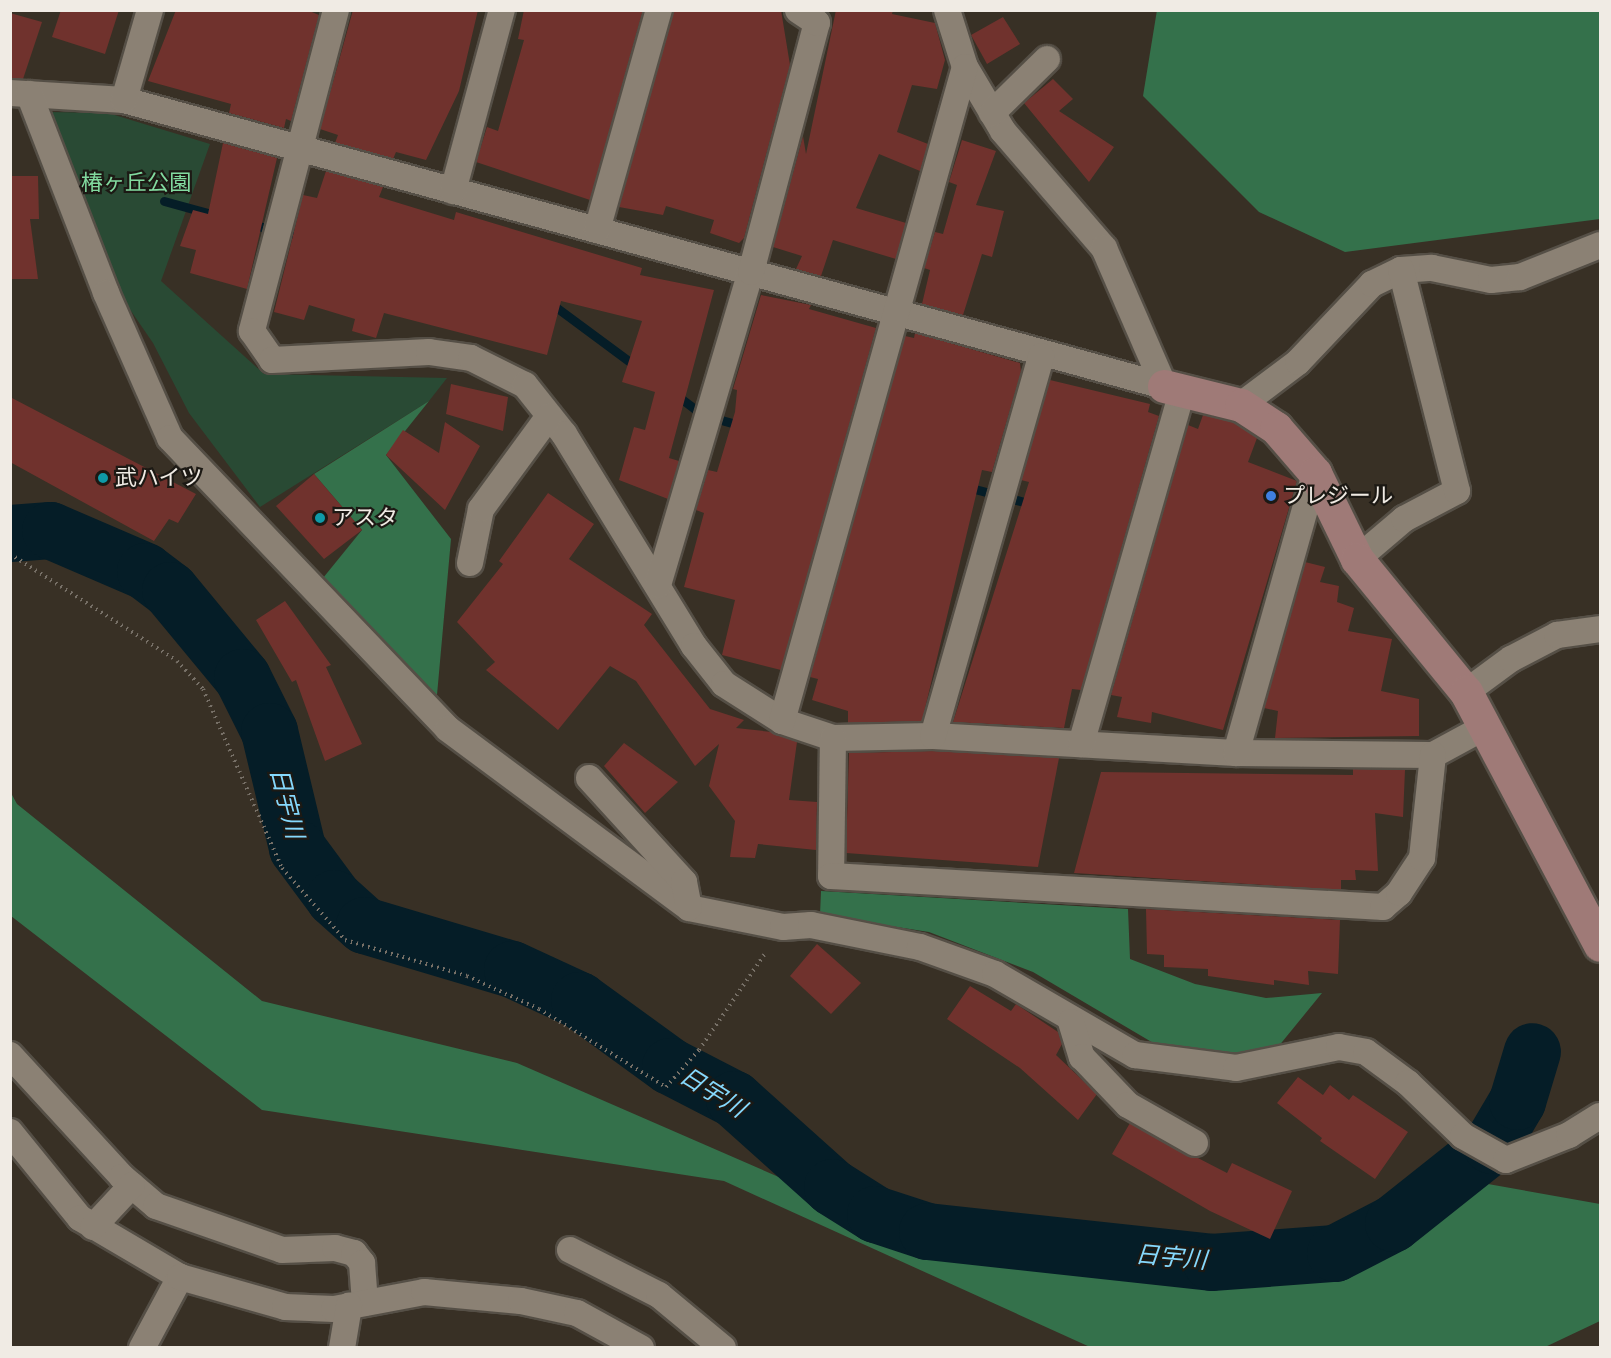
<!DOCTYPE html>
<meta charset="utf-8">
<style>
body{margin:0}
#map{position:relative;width:1611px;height:1358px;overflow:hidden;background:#383025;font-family:"PT Sans Narrow","Noto Sans JP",sans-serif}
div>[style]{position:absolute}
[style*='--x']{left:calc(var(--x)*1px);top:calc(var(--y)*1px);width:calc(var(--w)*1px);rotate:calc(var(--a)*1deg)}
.green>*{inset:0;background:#294a34}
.forest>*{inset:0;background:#34714b}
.stream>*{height:9px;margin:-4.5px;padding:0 4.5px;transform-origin:4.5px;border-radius:4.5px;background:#051d27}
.river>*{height:57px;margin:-28.5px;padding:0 28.5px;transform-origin:28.5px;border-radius:28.5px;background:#051d27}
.building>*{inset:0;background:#70322d}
.path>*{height:4px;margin-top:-2px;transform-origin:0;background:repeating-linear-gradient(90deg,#777067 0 1.5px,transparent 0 6px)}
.roads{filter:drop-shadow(2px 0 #554f46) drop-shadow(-2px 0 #554f46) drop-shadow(0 2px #554f46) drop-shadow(0 -2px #554f46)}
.street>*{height:26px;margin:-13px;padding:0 13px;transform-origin:13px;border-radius:13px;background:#8b8174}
.secondary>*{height:33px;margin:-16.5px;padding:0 16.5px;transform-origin:16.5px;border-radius:16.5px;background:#9f7a77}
.dots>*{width:16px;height:16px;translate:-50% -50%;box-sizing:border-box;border:3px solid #1c1914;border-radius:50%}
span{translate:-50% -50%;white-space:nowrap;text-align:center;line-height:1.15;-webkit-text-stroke:4.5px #1c1914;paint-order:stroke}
.park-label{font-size:22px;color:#82da9f}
.poi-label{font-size:22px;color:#f0ebe4}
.left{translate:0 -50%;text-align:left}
.water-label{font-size:24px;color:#85d8fc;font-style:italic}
.frame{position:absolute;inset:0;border:12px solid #f0ebe4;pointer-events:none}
</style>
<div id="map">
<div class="green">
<div style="clip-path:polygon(47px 112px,108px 113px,210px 144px,161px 281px,264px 374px,447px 378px,429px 401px,260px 507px,189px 413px,153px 343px,118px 292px)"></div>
</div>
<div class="forest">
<div style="clip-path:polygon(1157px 10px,1600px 11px,1600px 219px,1345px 252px,1259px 212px,1143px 96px)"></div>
<div style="clip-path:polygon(429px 401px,386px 455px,451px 539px,437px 695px,323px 578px,362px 530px,314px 474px)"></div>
<div style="clip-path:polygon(11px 793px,17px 804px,262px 1001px,517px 1063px,958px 1255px,1323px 1279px,1488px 1184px,1600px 1204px,1600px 1321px,1543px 1348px,1090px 1347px,724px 1181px,262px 1110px,11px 916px)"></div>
<div style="clip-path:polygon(821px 891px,1128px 909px,1130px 959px,1195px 984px,1266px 998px,1322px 993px,1278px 1047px,1230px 1057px,1155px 1044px,1033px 972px,929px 932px,820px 915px)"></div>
</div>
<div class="stream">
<div style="--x:164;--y:201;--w:57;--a:15.3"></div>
<div style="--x:250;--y:224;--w:56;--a:13.5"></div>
<div style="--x:549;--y:302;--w:109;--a:36.5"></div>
<div style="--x:675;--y:394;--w:35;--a:37"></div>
<div style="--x:703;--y:415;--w:41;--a:15.4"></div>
<div style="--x:967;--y:487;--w:67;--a:14.7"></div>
</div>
<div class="river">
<div style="--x:10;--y:533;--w:40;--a:-4.3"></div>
<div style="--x:50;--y:530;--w:103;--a:23.3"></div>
<div style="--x:145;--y:571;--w:31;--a:37"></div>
<div style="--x:170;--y:590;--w:113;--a:50.4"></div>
<div style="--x:242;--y:677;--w:60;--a:63.4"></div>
<div style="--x:269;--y:731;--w:120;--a:76.5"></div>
<div style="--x:297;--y:848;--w:62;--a:53.5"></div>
<div style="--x:334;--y:898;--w:40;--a:42"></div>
<div style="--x:364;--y:925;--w:154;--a:16.6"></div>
<div style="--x:512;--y:969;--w:74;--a:24.8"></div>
<div style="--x:579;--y:1000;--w:112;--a:36"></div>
<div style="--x:670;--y:1066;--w:72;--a:27.3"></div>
<div style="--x:734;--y:1099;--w:132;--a:41.9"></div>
<div style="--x:832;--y:1187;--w:51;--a:32.1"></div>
<div style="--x:875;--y:1214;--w:55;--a:18.1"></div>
<div style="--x:927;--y:1231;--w:286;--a:6.2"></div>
<div style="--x:1211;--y:1262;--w:124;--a:-4.2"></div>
<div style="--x:1335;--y:1253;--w:65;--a:-27.3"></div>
<div style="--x:1393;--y:1223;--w:125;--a:-38.5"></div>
<div style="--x:1491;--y:1145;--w:51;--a:-59.4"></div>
<div style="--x:1517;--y:1101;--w:52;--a:-73.3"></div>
</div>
<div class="building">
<div style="clip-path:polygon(61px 10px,119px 10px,105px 54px,52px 37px)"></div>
<div style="clip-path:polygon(176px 10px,307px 10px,319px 15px,291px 121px,286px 119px,284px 128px,229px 113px,231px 104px,148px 81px)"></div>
<div style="clip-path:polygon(353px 10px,478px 10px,459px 91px,426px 160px,396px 152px,393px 159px,335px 143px,338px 135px,320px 129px)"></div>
<div style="clip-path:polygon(524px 10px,643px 10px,590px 200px,476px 162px,487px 127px,498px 131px,524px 40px,518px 39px)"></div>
<div style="clip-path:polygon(674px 10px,781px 10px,790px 65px,744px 238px,739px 243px,710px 233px,714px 220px,666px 206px,663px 215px,619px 207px)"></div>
<div style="clip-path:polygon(836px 10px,893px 10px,892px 14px,935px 23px,945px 60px,937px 89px,912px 85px,897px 132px,928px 144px,920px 171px,879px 154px,856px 208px,906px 223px,896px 259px,833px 240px,821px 276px,796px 269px,802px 256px,773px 247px,803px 136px,806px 154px)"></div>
<div style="clip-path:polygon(10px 13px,42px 22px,23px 79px,10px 78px)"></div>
<div style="clip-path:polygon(1003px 17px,1020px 44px,987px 64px,971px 35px)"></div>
<div style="clip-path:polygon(1053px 79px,1073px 99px,1059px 111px,1114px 147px,1089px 182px,1024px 103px)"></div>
<div style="clip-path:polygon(962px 140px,996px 151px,976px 205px,1004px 211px,992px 257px,982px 254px,963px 315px,922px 304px,930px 270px,924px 268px,935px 232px,943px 234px,957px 185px,949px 182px)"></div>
<div style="clip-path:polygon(223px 143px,277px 158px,247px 289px,190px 273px,196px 250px,180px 246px,193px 210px,208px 214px)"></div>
<div style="clip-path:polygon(326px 171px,383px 187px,379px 197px,454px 220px,456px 212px,642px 268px,640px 275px,714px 290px,669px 458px,679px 461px,668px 499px,619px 480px,634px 427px,645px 430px,655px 392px,622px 382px,642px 321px,561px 301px,547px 355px,384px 313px,376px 338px,352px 331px,355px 319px,309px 305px,304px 320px,274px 312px,303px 195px,317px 198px)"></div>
<div style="clip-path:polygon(10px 176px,38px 176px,39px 219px,30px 219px,38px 279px,10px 279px)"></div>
<div style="clip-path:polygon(761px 295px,811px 305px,809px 309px,876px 328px,781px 670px,722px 655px,735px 600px,684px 587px,704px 513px,696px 510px,708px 470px,717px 472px,735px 412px,737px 390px,733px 389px)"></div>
<div style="clip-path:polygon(915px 333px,1020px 363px,1021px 372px,992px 472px,982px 470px,922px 721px,848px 723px,848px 711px,812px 700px,818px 679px,810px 677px,905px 336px,914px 338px)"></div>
<div style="clip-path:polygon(1050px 380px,1150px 404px,1148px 412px,1159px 416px,1081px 690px,1072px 689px,1064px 728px,953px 722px,1029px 482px,1021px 480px)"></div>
<div style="clip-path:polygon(451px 384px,508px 397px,503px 431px,446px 414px)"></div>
<div style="clip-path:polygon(10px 397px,196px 494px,178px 523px,169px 519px,154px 541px,10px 462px)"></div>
<div style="clip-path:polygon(1203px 415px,1233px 422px,1257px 438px,1248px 462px,1297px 481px,1223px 730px,1152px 712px,1151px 723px,1117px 717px,1122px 697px,1111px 695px,1188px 425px,1198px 429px)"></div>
<div style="clip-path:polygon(445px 422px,480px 446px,445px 510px,386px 455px,403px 430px,439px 453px)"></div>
<div style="clip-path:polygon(314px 474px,362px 530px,324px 559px,276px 506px)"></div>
<div style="clip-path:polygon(548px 493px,594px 524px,569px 559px,652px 614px,644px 625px,710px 709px,744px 720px,736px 728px,772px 732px,797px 742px,789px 800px,817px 802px,816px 850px,758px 844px,755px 858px,730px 857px,735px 821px,709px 786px,719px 744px,695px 766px,636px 681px,610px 666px,558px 730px,486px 670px,495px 662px,457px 622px,503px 564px,499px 561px)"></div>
<div style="clip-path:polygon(1305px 562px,1325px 567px,1320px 582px,1339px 586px,1337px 602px,1354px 608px,1348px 631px,1392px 639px,1381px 691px,1419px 699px,1419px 736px,1275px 738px,1278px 711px,1264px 708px)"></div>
<div style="clip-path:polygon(285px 601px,331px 665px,326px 667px,362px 744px,325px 761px,296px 680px,292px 682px,256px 620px)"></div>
<div style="clip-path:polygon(624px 743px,678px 782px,645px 813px,604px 766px)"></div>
<div style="clip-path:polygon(933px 751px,1059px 758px,1038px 867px,846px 853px,849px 753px)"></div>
<div style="clip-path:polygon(1353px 769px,1405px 770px,1403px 817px,1375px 813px,1378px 871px,1355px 870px,1356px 880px,1341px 880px,1341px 890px,1074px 873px,1101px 772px,1353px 775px)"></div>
<div style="clip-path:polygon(1146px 909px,1340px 920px,1338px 974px,1308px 971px,1309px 985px,1274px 980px,1274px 985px,1208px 976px,1208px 969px,1164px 967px,1164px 955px,1147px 954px)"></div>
<div style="clip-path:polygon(817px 944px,861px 983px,831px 1014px,790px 976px)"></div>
<div style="clip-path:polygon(970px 986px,1011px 1011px,1016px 1004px,1058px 1032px,1062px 1044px,1056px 1055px,1097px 1094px,1078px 1120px,1020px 1068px,947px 1019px)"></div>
<div style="clip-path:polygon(1298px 1077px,1323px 1095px,1330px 1085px,1349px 1100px,1353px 1095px,1408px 1132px,1375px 1179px,1320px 1141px,1322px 1138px,1277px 1103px)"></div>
<div style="clip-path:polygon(1130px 1123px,1227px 1173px,1232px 1163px,1292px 1191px,1270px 1239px,1210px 1211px,1112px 1154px)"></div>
</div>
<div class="path">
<div style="--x:10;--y:554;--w:198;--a:32.6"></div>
<div style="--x:177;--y:661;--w:38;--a:47"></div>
<div style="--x:203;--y:689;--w:196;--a:66.2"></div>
<div style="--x:282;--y:868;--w:96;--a:48.8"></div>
<div style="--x:345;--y:940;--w:127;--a:16.4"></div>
<div style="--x:467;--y:976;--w:79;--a:24.6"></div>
<div style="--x:539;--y:1009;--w:149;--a:31.6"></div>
<div style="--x:666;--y:1087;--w:50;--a:-48.3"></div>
<div style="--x:699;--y:1050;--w:119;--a:-55.6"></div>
</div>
<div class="roads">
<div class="street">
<div style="--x:336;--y:10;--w:332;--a:104.7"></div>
<div style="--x:252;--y:331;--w:35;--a:55"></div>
<div style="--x:272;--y:360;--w:157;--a:-2.9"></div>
<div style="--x:429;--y:352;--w:42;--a:8.1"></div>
<div style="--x:471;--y:358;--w:60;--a:26.6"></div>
<div style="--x:525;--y:385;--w:63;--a:51.5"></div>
<div style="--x:564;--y:434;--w:249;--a:58.5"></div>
<div style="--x:694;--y:646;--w:48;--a:51.7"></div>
<div style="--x:724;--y:684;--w:69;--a:32.5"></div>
<div style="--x:782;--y:721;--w:54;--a:18.4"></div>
<div style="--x:833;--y:738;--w:100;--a:-1.1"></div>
<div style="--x:933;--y:736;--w:303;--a:3.2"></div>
<div style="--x:1236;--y:753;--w:197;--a:0.6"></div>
<div style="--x:1433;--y:755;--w:57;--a:-28.4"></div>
<div style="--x:947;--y:10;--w:60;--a:72.5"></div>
<div style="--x:965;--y:67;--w:74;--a:59.3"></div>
<div style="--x:1003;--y:131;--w:155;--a:49.2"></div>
<div style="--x:1104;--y:248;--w:150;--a:66.5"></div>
<div style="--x:10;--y:93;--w:114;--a:3.5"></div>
<div style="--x:124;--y:100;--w:1079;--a:15.38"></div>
<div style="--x:29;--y:94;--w:213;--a:68.8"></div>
<div style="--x:106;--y:293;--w:158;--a:66.2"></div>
<div style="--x:170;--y:438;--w:402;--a:46.3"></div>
<div style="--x:448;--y:729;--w:300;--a:36.6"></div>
<div style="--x:689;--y:908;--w:96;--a:11.4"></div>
<div style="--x:783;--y:927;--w:28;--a:-4"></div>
<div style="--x:811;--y:925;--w:111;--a:11.4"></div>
<div style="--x:920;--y:947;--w:80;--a:19.8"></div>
<div style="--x:995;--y:974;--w:162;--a:30.1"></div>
<div style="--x:1135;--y:1055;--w:102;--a:7.3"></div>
<div style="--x:1236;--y:1068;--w:105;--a:-11.5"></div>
<div style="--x:1339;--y:1047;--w:27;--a:10"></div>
<div style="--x:1366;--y:1052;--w:52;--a:36.4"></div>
<div style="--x:1408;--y:1083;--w:76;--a:43.9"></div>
<div style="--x:1463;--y:1136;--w:49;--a:29.2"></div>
<div style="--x:1506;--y:1160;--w:68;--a:-21.6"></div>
<div style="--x:1569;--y:1135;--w:36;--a:-32"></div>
<div style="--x:124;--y:100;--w:94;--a:-73.9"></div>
<div style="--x:992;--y:113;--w:77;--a:-44.5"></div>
<div style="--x:453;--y:191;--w:188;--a:-74.9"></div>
<div style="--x:597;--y:230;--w:229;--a:-74.3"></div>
<div style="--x:1241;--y:405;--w:71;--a:-37"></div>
<div style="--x:1298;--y:362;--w:108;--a:-46.5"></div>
<div style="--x:1372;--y:284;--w:32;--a:-26"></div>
<div style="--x:1401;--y:270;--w:31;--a:-4"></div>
<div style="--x:1432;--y:268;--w:60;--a:11.5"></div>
<div style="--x:1491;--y:280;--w:29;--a:-6"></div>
<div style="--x:1520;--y:277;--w:86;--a:-21.8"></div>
<div style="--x:1357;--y:559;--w:62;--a:-40.4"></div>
<div style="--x:1404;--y:519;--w:60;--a:-27.8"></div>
<div style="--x:1457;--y:491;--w:228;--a:-104.2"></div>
<div style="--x:470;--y:563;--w:55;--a:-78.5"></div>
<div style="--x:481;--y:509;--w:115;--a:-53.8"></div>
<div style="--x:658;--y:585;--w:327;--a:-73.5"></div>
<div style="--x:751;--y:272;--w:258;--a:-75.2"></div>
<div style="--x:817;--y:23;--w:23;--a:-146"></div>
<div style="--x:1466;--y:692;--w:56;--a:-36.3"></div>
<div style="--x:1511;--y:659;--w:52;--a:-27.6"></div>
<div style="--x:1557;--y:635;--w:43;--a:-7.9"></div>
<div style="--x:782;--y:721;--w:679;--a:-74.37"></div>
<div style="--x:933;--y:736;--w:395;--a:-74.1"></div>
<div style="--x:833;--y:738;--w:138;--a:90.8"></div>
<div style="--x:831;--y:876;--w:553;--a:3.21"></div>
<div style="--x:1383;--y:907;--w:21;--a:-41"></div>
<div style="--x:1399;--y:893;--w:42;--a:-56.7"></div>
<div style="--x:1422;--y:858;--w:104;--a:-83.9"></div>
<div style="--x:1081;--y:744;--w:367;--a:-74"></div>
<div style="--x:1236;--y:753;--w:291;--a:-74.2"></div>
<div style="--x:589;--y:778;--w:141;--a:47.6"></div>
<div style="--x:684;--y:882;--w:26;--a:79"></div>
<div style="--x:1071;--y:1022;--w:37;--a:73"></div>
<div style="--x:1082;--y:1057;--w:66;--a:46.2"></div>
<div style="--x:1128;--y:1105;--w:77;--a:29.6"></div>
<div style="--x:10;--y:1055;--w:166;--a:47.4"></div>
<div style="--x:122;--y:1177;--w:45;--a:40.5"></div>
<div style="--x:156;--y:1206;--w:133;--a:19.2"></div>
<div style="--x:282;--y:1250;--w:53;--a:-2.2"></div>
<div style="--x:335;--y:1248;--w:20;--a:15"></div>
<div style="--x:354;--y:1253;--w:13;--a:51"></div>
<div style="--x:362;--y:1263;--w:40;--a:85.7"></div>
<div style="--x:10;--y:1132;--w:111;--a:50.9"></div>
<div style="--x:80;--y:1218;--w:116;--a:30.5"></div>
<div style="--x:93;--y:1227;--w:57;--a:-47.1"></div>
<div style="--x:570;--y:1250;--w:100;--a:26.8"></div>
<div style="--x:659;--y:1295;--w:83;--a:39.6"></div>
<div style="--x:142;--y:1348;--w:81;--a:-61.8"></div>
<div style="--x:180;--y:1277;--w:109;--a:15.9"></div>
<div style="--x:285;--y:1307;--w:49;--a:2.3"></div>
<div style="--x:334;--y:1309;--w:92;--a:-10.7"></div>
<div style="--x:424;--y:1292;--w:97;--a:5.3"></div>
<div style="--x:521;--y:1301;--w:57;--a:12.1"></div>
<div style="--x:577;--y:1313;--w:73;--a:28.7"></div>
<div style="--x:342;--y:1348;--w:43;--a:-80.5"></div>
</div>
<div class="secondary">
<div style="--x:1164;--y:386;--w:79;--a:13.9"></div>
<div style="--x:1241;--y:405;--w:42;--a:33.3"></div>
<div style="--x:1276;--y:428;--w:60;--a:49.1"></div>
<div style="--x:1315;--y:473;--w:96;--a:64"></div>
<div style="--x:1357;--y:559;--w:172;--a:50.7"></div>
<div style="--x:1466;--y:692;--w:286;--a:62.1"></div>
</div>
</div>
<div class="dots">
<div style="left:103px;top:478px;background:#0f9aa8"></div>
<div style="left:1271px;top:496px;background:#3f7fe0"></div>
<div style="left:320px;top:518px;background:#0f9aa8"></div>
</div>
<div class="park-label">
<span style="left:136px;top:183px">椿ヶ丘公園</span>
</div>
<div class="poi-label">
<span class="left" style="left:115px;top:478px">武ハイツ</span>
<span class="left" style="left:1283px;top:496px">プレジール</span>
<span class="left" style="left:332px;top:518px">アスタ</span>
</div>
<div class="water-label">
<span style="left:287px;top:803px;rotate:76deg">日宇川</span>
<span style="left:713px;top:1092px;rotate:32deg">日宇川</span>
<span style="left:1171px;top:1257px;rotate:5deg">日宇川</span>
</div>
<div class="frame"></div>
</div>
